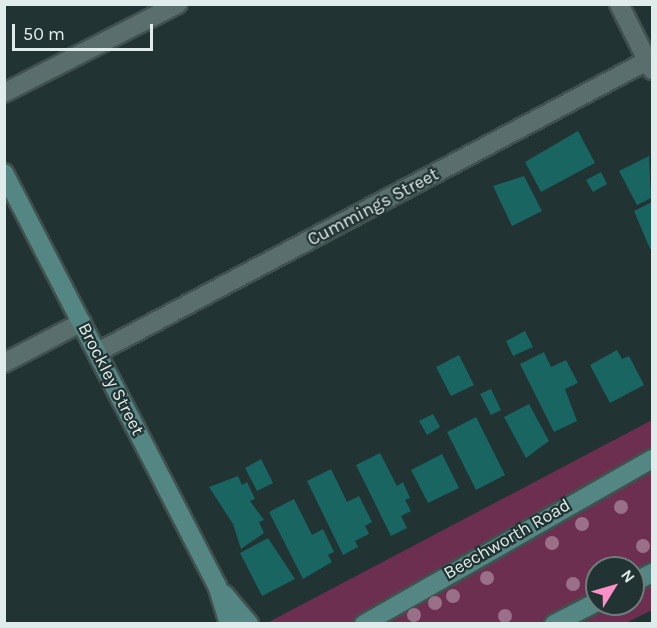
<!DOCTYPE html>
<style>
body{margin:0}
#map{position:relative;width:657px;height:628px;overflow:hidden;background:#213332;font-family:Karla,sans-serif}
div>[style]{position:absolute}
[style*='--x']{left:calc(var(--x)*1px);top:calc(var(--y)*1px);width:calc(var(--w)*1px);rotate:calc(var(--a)*1deg)}
.green>*{inset:0;background:#6c2f50}
.building>*{inset:0;background:#186562}
.roads{filter:drop-shadow(2px 0 #415150) drop-shadow(-2px 0 #415150) drop-shadow(0 2px #415150) drop-shadow(0 -2px #415150)}
.street>*{height:18px;margin:-9px;padding:0 9px;transform-origin:9px;border-radius:9px;background:#5a6f6d}
.secondary>*{height:18px;margin:-9px;padding:0 9px;transform-origin:9px;border-radius:9px;background:#548684}
.trees>*{width:14px;height:14px;margin:-7px;border-radius:50%;background:#997087}
span{translate:-50% -50%;white-space:nowrap;text-align:center;line-height:1.15;-webkit-text-stroke:4.5px #213332;paint-order:stroke}
.street-label{font-size:18px;color:#e0eceb}
.frame{position:absolute;inset:0;border:6px solid #e0eceb;pointer-events:none}
.north{position:absolute;left:585px;top:556px;width:60px;height:60px;box-sizing:border-box;background:#213332;border:2px solid #6d7d7c;border-radius:50%;rotate:53deg;font-size:16px;font-weight:700;line-height:24px;text-align:center;color:#e0eceb}
.north::after{content:'';display:block;margin:auto;width:21px;height:27px;background:#fb8fc6;clip-path:polygon(50% 0,100% 100%,50% 72%,0 100%)}
.scale{position:absolute;left:12px;top:24px;width:141px;height:27px;box-sizing:border-box;border:3px solid #e0eceb;border-top:0;padding-left:8px;font-size:18px;line-height:21px;white-space:nowrap;color:#e0eceb;-webkit-text-stroke:4px #213332;paint-order:stroke}
</style>
<div id="map">
<div class="green">
<div style="clip-path:polygon(evenodd,652px 420px,652px 610px,626px 623px,265px 624px,652px 420px,597px 568px,633px 568px,633px 604px,597px 604px,597px 568px)"></div>
</div>
<div class="building">
<div style="clip-path:polygon(578px 131px,595px 163px,541px 192px,525px 162px)"></div>
<div style="clip-path:polygon(649px 156px,651px 198px,637px 205px,619px 171px)"></div>
<div style="clip-path:polygon(601px 172px,607px 184px,593px 192px,586px 180px)"></div>
<div style="clip-path:polygon(524px 176px,542px 211px,512px 226px,493px 186px)"></div>
<div style="clip-path:polygon(652px 202px,652px 248px,650px 249px,634px 211px)"></div>
<div style="clip-path:polygon(525px 331px,533px 347px,513px 356px,506px 341px)"></div>
<div style="clip-path:polygon(617px 350px,622px 359px,629px 356px,644px 385px,610px 403px,590px 365px)"></div>
<div style="clip-path:polygon(544px 352px,551px 367px,566px 360px,578px 383px,565px 389px,577px 421px,554px 432px,520px 364px)"></div>
<div style="clip-path:polygon(459px 355px,474px 385px,451px 396px,436px 367px)"></div>
<div style="clip-path:polygon(491px 389px,501px 410px,491px 415px,480px 394px)"></div>
<div style="clip-path:polygon(529px 404px,549px 441px,526px 458px,504px 417px)"></div>
<div style="clip-path:polygon(433px 414px,440px 427px,427px 435px,419px 421px)"></div>
<div style="clip-path:polygon(476px 417px,505px 475px,476px 490px,447px 432px)"></div>
<div style="clip-path:polygon(380px 453px,397px 486px,403px 482px,410px 498px,405px 500px,411px 511px,401px 516px,407px 528px,391px 536px,356px 465px)"></div>
<div style="clip-path:polygon(442px 454px,459px 488px,428px 503px,411px 470px)"></div>
<div style="clip-path:polygon(261px 459px,273px 483px,257px 491px,245px 468px)"></div>
<div style="clip-path:polygon(331px 469px,347px 502px,359px 496px,372px 522px,365px 526px,369px 534px,355px 541px,358px 547px,343px 555px,307px 481px)"></div>
<div style="clip-path:polygon(238px 476px,242px 485px,247px 482px,255px 499px,250px 501px,264px 520px,259px 522px,264px 533px,241px 549px,233px 524px,209px 487px)"></div>
<div style="clip-path:polygon(294px 499px,312px 535px,323px 529px,334px 552px,328px 555px,332px 562px,303px 579px,269px 512px)"></div>
<div style="clip-path:polygon(268px 538px,295px 579px,262px 596px,240px 553px)"></div>
</div>
<div class="roads">
<div class="street">
<div style="--x:619;--y:4;--w:74;--a:63.4"></div>
<div style="--x:4;--y:93;--w:195;--a:-27.1"></div>
<div style="--x:98;--y:352;--w:621;--a:-27.93"></div>
<div style="--x:4;--y:363;--w:88;--a:-27.7"></div>
</div>
<div class="secondary">
<div style="--x:4;--y:173;--w:464;--a:62.7"></div>
<div style="--x:217;--y:585;--w:41;--a:72.9"></div>
<div style="--x:633;--y:583;--w:21;--a:-28"></div>
<div style="--x:224;--y:594;--w:39;--a:50"></div>
<div style="--x:364;--y:624;--w:332;--a:-29.8"></div>
<div style="--x:554;--y:624;--w:48;--a:-27.1"></div>
</div>
</div>
<div class="trees">
<div style="left:621px;top:507px"></div>
<div style="left:582px;top:524px"></div>
<div style="left:552px;top:543px"></div>
<div style="left:643px;top:546px"></div>
<div style="left:487px;top:578px"></div>
<div style="left:573px;top:584px"></div>
<div style="left:453px;top:596px"></div>
<div style="left:435px;top:603px"></div>
<div style="left:414px;top:615px"></div>
<div style="left:505px;top:616px"></div>
</div>
<div class="street-label">
<span style="left:373px;top:207px;rotate:-28deg">Cummings Street</span>
<span style="left:111px;top:379px;rotate:63deg">Brockley Street</span>
<span style="left:507px;top:539px;rotate:-30deg">Beechworth Road</span>
</div>
<div class="frame"></div>
<div class="north">N</div>
<div class="scale">50 m</div>
</div>
